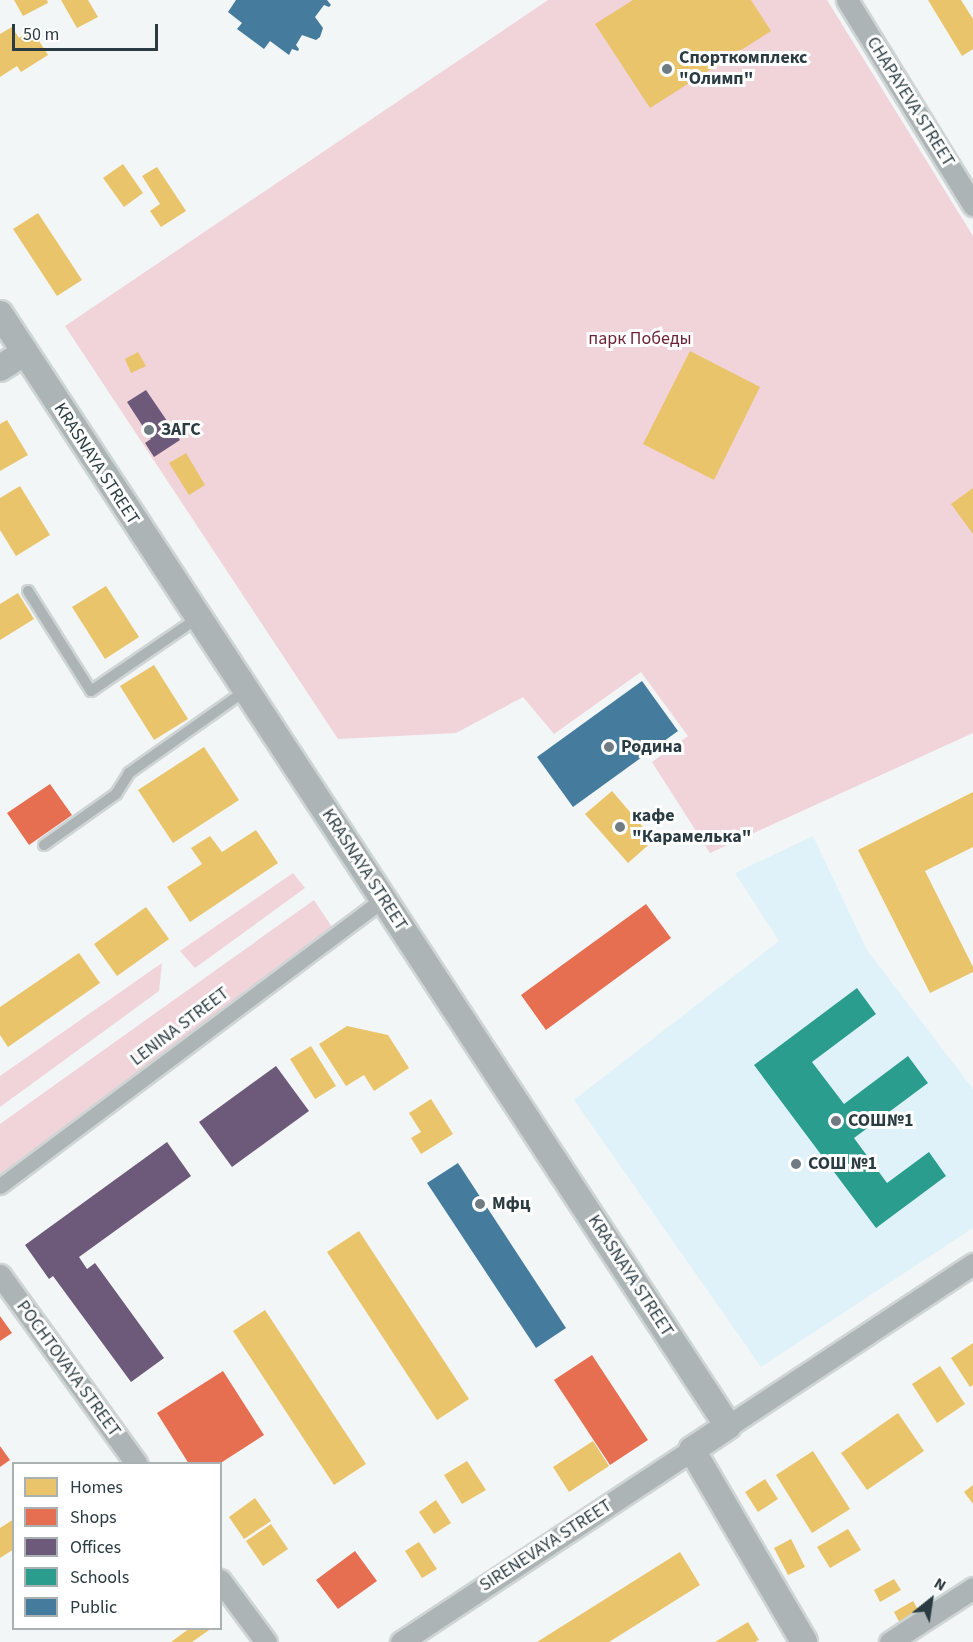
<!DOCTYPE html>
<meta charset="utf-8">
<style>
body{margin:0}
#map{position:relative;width:973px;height:1642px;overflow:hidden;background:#f2f6f7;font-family:"Source Sans 3",sans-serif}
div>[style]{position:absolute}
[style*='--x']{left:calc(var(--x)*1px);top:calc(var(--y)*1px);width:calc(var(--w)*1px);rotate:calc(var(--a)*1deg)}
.built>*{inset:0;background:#e0f2f9}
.green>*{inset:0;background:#f1d3da}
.homes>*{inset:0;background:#e9c46a}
.shops>*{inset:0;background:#e76f51}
.offices>*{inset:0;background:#6d597a}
.schools>*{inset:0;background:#2a9d8f}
.public>*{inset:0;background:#457b9d}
.roads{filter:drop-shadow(2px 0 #cfd4d5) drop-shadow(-2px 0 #cfd4d5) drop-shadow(0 2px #cfd4d5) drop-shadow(0 -2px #cfd4d5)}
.service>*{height:10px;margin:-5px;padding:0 5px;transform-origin:5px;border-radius:5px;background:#acb4b6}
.pedestrian>*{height:15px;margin:-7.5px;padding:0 7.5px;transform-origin:7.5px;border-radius:7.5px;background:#acb4b6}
.minor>*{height:21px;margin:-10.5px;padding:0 10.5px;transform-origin:10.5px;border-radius:10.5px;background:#acb4b6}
.tertiary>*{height:26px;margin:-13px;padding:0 13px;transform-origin:13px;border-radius:13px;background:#acb4b6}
.dots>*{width:16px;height:16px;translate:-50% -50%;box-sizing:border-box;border:3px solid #fff;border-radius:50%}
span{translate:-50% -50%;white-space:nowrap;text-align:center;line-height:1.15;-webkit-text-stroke:6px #fff;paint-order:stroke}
.poi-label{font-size:18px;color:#2a3b41;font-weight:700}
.left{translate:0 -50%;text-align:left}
.street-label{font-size:18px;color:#2a3b41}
.park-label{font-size:18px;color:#6b2439}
.legend{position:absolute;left:12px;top:1462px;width:210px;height:168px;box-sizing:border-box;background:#fff;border:2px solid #aab1b3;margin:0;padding:8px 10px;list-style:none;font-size:18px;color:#2a3b41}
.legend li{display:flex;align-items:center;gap:12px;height:30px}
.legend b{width:30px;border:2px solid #aab1b3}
.north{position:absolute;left:901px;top:1570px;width:60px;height:60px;-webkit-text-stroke:4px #fff;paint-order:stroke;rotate:30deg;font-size:16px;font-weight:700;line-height:24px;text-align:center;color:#2a3b41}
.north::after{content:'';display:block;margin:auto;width:21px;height:27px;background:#2a3b41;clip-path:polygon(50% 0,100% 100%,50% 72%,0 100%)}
.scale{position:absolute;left:12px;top:24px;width:146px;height:27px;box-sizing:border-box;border:3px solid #2a3b41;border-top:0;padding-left:8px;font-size:18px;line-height:21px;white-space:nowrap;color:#2a3b41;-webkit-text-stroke:4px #fff;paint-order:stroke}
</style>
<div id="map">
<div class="built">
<div style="clip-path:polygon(813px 836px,867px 950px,973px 1089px,973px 1228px,761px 1367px,574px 1100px,779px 941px,735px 873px)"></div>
</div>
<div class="green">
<div style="clip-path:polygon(548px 0,827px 0,973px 236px,973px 733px,710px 853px,652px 762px,688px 736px,641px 672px,554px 734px,523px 697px,456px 733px,338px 739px,65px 326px)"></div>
<div style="clip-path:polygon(293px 873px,305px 888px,195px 968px,180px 951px)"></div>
<div style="clip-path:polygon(314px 900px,332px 927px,0 1175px,0 1124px)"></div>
<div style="clip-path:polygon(162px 963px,159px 991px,0 1107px,0 1076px)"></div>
</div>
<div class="homes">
<div style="clip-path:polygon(14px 0,47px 0,48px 3px,23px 16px)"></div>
<div style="clip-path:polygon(61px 0,88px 0,98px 17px,77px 28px)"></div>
<div style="clip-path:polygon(633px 0,751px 0,771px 31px,650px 108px,595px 24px)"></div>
<div style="clip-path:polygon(928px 0,961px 0,973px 19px,973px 49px,962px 56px)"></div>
<div style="clip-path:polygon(12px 27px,19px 38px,32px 30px,48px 55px,21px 72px,17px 66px,0 77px,0 34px)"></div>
<div style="clip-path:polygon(123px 164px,143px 193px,124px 207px,103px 178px)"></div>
<div style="clip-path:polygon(157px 167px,186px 211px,161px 227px,150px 211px,160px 204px,142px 176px)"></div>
<div style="clip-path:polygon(38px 213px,82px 280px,57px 296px,13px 229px)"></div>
<div style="clip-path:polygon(690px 351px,760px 387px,714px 480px,643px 444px)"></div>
<div style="clip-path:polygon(138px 352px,146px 366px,131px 373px,125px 359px)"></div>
<div style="clip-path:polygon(7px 420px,28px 455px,0 471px,0 424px)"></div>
<div style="clip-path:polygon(186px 453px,205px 485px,189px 495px,169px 463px)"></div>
<div style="clip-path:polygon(20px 486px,50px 535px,16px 556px,0 530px,0 498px)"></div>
<div style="clip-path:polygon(973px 488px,973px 534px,951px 504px)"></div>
<div style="clip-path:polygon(106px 586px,139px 637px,105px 659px,72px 607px)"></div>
<div style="clip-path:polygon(18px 593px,34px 619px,0 640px,0 604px)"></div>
<div style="clip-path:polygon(154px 665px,188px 719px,154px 740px,120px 686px)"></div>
<div style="clip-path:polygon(204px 747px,239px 800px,173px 843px,138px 790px)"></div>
<div style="clip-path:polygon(612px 791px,654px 840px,628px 863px,585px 814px)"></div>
<div style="clip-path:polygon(973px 792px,973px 847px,925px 871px,973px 967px,973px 972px,930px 993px,858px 850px)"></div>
<div style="clip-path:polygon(256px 830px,278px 863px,190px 922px,167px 887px,202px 864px,191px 848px,210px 836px,222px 852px)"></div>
<div style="clip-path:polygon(146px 907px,169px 939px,117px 976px,94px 944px)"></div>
<div style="clip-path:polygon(79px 953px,100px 983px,8px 1047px,0 1035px,0 1007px)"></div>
<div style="clip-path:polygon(347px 1026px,388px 1035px,409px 1068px,374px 1091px,364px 1075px,346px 1086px,319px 1044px)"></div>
<div style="clip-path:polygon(311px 1046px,336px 1086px,315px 1099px,290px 1059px)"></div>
<div style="clip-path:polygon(431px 1099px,453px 1134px,421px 1154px,411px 1138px,421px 1132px,409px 1113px)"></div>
<div style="clip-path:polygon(359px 1231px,469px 1399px,437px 1420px,327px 1252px)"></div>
<div style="clip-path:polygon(265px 1310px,366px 1464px,334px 1485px,233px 1331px)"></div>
<div style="clip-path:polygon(973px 1343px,973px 1385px,970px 1387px,951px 1358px)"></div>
<div style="clip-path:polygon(940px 1366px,965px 1404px,937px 1423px,912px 1384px)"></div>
<div style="clip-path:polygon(898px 1413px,924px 1451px,867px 1490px,841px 1453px)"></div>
<div style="clip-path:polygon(593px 1441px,609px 1466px,569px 1492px,553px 1467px)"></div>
<div style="clip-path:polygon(813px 1451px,850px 1509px,812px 1533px,776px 1475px)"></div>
<div style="clip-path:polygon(467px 1461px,486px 1490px,462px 1504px,444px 1475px)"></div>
<div style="clip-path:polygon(765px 1479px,778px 1499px,758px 1512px,745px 1492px)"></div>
<div style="clip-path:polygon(973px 1485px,973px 1504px,964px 1492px)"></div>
<div style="clip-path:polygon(255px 1498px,271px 1521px,244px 1539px,229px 1517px)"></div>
<div style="clip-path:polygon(436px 1500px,451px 1523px,434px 1534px,419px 1512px)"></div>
<div style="clip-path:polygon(14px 1519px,14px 1549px,0 1558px,0 1528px)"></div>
<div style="clip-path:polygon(271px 1524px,288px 1549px,263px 1566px,246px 1541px)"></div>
<div style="clip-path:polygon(848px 1529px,861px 1550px,830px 1568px,817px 1547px)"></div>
<div style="clip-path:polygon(791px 1539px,805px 1567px,788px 1575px,774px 1548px)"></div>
<div style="clip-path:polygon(419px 1542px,437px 1569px,422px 1578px,405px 1551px)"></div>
<div style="clip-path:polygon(680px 1552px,700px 1585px,609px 1642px,537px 1642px)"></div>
<div style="clip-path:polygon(894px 1579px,901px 1590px,880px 1602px,874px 1590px)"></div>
<div style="clip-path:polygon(913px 1601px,920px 1613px,901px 1625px,894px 1612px)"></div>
<div style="clip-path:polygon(748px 1622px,759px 1640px,755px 1642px,715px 1642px)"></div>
<div style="clip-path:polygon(190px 1628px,212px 1628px,192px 1642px,171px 1642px)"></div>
</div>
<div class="shops">
<div style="clip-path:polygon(50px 784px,72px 815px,29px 845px,7px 813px)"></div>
<div style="clip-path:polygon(646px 904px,671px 938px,546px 1030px,521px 995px)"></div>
<div style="clip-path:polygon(0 1316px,12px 1333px,0 1341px)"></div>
<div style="clip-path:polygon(592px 1355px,648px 1440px,610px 1465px,554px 1380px)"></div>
<div style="clip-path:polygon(223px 1371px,264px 1435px,219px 1464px,189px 1464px,157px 1413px)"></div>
<div style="clip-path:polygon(0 1446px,10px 1460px,0 1467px)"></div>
<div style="clip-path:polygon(355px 1551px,377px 1581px,338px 1609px,316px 1580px)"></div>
</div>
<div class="offices">
<div style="clip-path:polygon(146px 390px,180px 440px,154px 457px,145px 443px,151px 439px,127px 402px)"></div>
<div style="clip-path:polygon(276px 1066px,309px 1111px,232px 1167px,199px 1122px)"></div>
<div style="clip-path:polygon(167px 1142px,191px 1176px,79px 1257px,87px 1269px,95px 1263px,164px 1358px,131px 1382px,53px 1276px,49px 1279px,25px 1245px)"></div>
</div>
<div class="schools">
<div style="clip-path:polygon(857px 988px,876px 1014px,812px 1062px,844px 1104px,908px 1056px,928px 1083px,854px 1138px,887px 1183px,929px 1152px,946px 1176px,876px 1228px,754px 1065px)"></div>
</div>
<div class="public">
<div style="clip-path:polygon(236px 0,327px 0,331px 5px,329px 7px,324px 5px,315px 17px,323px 28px,320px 37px,316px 40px,302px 35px,296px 45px,299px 49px,298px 51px,292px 49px,289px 55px,270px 41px,264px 49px,237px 29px,242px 23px,228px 12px)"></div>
<div style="clip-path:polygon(642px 681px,678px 731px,573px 807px,537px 757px)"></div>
<div style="clip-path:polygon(458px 1163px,566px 1328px,536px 1348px,427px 1183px)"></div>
</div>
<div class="roads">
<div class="service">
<div style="--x:28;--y:591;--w:118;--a:57.8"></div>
<div style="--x:91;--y:691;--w:130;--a:-34.3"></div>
<div style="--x:44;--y:845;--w:88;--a:-35.3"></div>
<div style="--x:116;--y:794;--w:25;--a:-58"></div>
<div style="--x:129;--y:773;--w:142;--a:-35.3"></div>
</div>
<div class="pedestrian">
<div style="--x:0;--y:1186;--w:479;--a:-36.8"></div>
</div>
<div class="minor">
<div style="--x:847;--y:0;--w:241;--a:58.4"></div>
<div style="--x:0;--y:1275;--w:233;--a:54.1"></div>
<div style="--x:728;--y:1426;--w:294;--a:-33.5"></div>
<div style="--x:220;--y:1580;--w:77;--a:53.4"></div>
<div style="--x:401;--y:1642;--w:349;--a:-33.4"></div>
<div style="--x:890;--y:1642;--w:99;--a:-33"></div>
</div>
<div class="tertiary">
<div style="--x:0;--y:314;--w:1329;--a:56.79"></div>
<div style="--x:728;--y:1426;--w:43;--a:146.3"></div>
<div style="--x:692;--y:1450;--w:222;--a:59.7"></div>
<div style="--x:0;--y:368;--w:28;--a:-32"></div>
</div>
</div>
<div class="dots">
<div style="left:667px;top:69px;background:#707c81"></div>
<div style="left:149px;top:430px;background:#707c81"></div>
<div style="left:609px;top:747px;background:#707c81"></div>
<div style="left:620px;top:827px;background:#707c81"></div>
<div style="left:836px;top:1121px;background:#707c81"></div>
<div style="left:796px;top:1164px;background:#707c81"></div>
<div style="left:480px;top:1204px;background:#707c81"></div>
</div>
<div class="poi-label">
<span class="left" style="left:679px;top:69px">Спорткомплекс<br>"Олимп"</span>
<span class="left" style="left:161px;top:430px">ЗАГС</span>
<span class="left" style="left:621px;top:747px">Родина</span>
<span class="left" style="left:632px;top:827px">кафе<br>"Карамелька"</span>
<span class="left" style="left:848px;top:1121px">СОШ№1</span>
<span class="left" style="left:808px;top:1164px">СОШ №1</span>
<span class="left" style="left:492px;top:1204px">Мфц</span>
</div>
<div class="street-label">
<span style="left:910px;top:102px;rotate:58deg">CHAPAYEVA STREET</span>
<span style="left:96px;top:464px;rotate:57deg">KRASNAYA STREET</span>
<span style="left:364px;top:870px;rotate:57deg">KRASNAYA STREET</span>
<span style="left:180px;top:1027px;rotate:-37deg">LENINA STREET</span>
<span style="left:630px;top:1276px;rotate:57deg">KRASNAYA STREET</span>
<span style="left:68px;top:1369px;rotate:54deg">POCHTOVAYA STREET</span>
<span style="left:546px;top:1546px;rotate:-33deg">SIRENEVAYA STREET</span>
</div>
<div class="park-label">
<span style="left:640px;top:339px">парк Победы</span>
</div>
<ul class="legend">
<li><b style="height:16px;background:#e9c46a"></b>Homes</li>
<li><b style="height:16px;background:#e76f51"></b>Shops</li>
<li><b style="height:16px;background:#6d597a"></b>Offices</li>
<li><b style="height:16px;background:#2a9d8f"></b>Schools</li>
<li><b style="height:16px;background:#457b9d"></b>Public</li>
</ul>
<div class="north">N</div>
<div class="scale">50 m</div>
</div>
